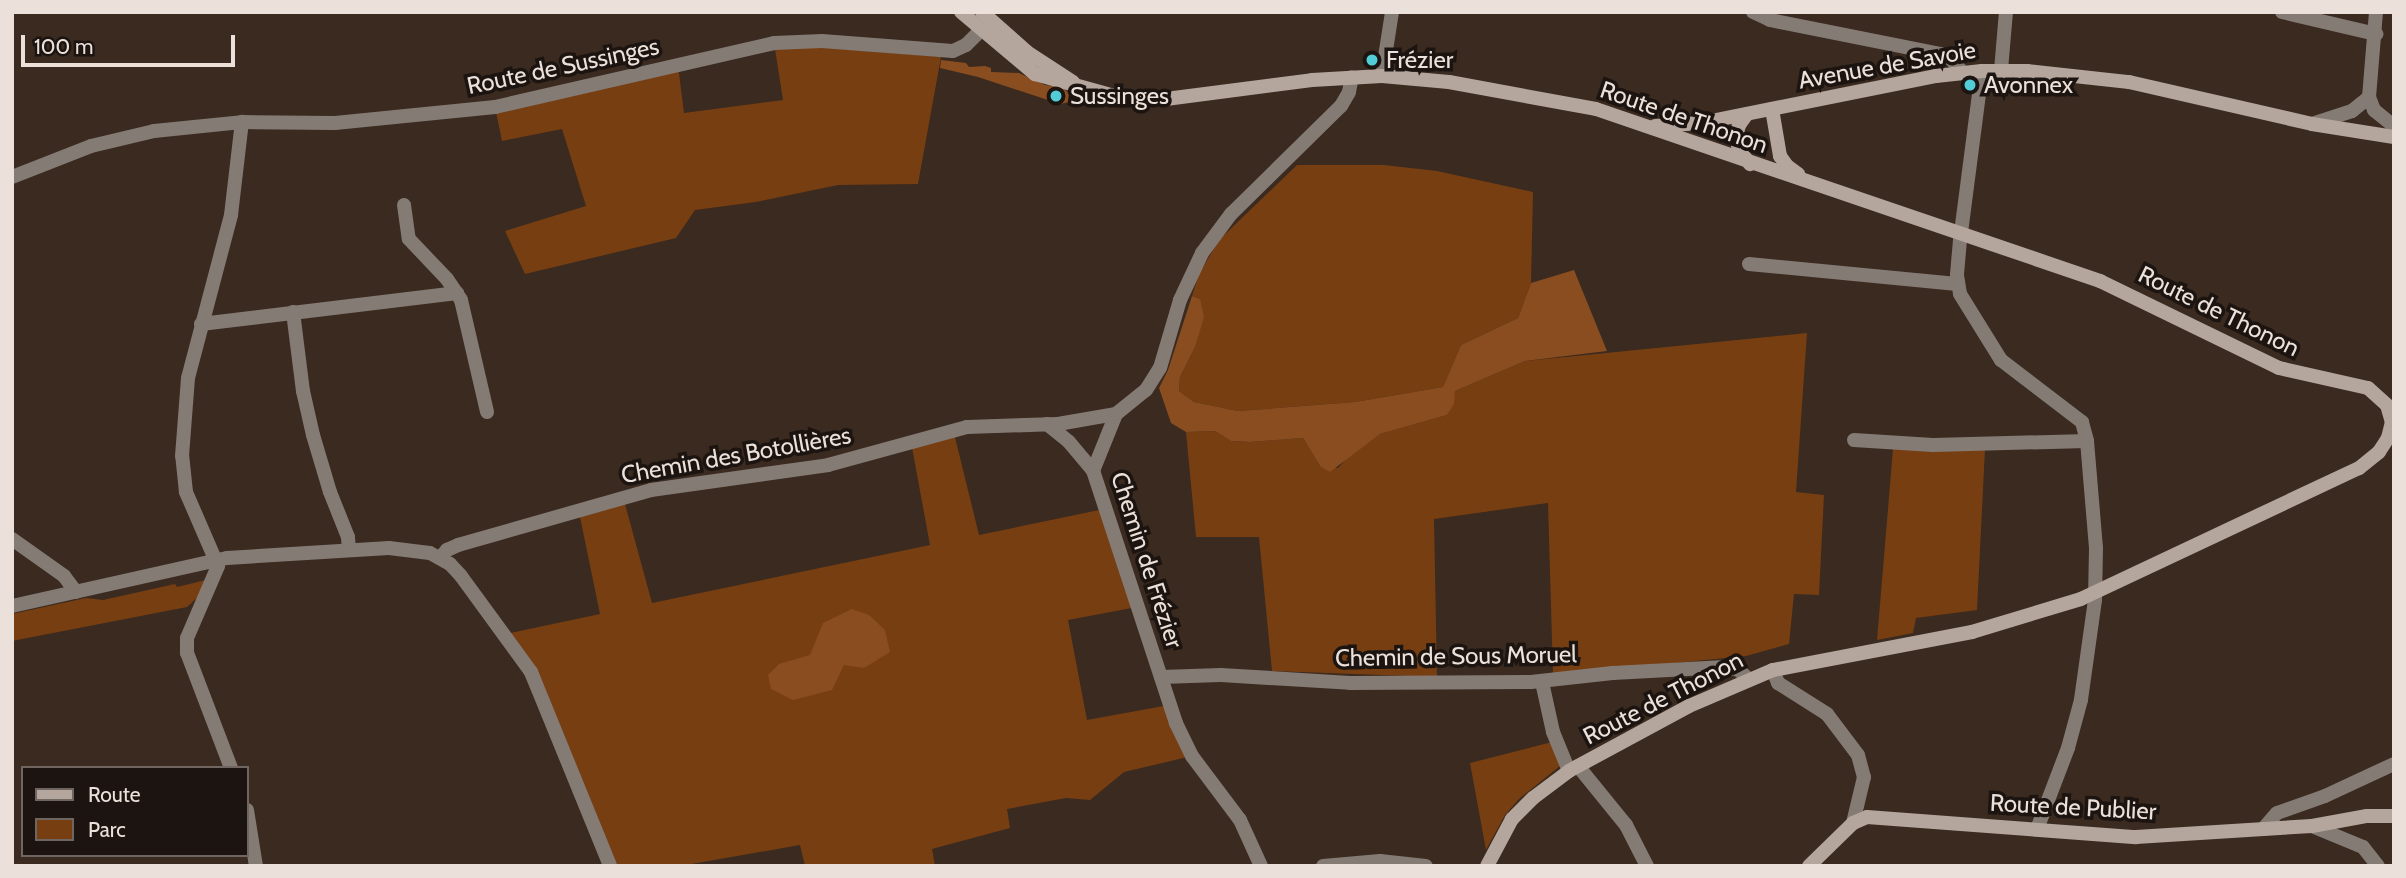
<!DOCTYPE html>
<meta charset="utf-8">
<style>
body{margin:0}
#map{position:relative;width:2406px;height:878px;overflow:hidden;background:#3a2a1f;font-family:Cabin,sans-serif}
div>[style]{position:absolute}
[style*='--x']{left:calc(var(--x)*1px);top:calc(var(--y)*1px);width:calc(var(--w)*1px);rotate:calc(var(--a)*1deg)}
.green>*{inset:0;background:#773e12}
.forest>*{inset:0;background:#8a4d20}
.street>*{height:14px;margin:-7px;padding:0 7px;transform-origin:7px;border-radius:7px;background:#847b75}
.secondary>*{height:14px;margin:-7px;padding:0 7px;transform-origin:7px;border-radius:7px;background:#b4a69d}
.dots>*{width:19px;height:19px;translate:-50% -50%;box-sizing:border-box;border:4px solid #1c1410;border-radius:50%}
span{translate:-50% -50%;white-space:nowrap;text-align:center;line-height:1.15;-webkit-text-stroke:7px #1c1410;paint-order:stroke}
.poi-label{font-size:24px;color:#ece1da}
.left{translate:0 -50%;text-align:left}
.street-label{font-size:24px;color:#ece1da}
.frame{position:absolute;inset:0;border:14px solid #ece1da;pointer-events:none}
.legend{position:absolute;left:21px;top:766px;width:228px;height:91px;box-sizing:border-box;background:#1c1410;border:2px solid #6f6661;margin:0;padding:9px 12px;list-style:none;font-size:21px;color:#ece1da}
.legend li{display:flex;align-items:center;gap:14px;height:35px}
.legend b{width:35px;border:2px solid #6f6661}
.scale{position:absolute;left:21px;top:35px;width:214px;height:32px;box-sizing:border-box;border:4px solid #ece1da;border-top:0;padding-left:9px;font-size:21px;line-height:24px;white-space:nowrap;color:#ece1da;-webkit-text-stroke:5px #1c1410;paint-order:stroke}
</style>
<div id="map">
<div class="green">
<div style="clip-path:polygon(817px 47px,941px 57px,918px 184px,838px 185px,756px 202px,695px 210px,676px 238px,525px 274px,505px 231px,586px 206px,562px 129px,502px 141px,495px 107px,678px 65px,684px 113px,783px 100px,775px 49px)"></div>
<div style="clip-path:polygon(1297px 165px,1384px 165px,1437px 171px,1533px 192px,1531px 283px,1518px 318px,1461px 345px,1443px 387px,1355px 402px,1238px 411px,1194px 402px,1179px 391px,1180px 377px,1195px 347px,1200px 299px,1192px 296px,1199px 274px,1219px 240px)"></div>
<div style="clip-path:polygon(1807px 333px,1796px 492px,1824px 495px,1819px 595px,1794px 594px,1789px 644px,1746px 656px,1553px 675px,1548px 503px,1434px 519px,1437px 677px,1272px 671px,1259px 537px,1196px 537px,1186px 432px,1215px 431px,1231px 441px,1250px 442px,1303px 438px,1320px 466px,1338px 468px,1350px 455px,1380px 434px,1447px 415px,1455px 391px,1525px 361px)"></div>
<div style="clip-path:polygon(953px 429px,979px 535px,1104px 509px,1137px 607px,1068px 620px,1087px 720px,1169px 705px,1192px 756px,1124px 772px,1090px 800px,1066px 798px,1007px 809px,1010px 828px,932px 849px,935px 866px,805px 866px,800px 845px,680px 866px,610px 866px,506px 634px,600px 614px,580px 517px,625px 504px,652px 603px,930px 545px,911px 442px)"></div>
<div style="clip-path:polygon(1893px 449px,1985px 449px,1977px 610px,1916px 618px,1913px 633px,1877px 640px)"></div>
<div style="clip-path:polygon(206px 580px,198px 597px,187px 607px,12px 641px,12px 614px,86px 598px,103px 600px,175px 584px,177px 587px)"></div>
<div style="clip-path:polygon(1552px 742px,1560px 766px,1519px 799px,1505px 815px,1486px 850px,1470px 763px)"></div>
</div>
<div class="forest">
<div style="clip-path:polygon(941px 60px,966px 63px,969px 67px,985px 66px,991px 68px,991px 72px,1019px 73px,1045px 85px,1062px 87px,1072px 96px,1070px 102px,1060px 104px,978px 77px,940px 68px)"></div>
<div style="clip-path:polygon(1574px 270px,1607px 351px,1525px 361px,1455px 391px,1454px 404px,1447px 415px,1380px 434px,1330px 472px,1320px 466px,1303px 438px,1250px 442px,1231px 441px,1215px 431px,1186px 432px,1171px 423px,1159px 388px,1168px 370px,1192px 296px,1200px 299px,1204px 317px,1195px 347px,1180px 377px,1179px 391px,1194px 402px,1238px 411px,1355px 402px,1443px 387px,1461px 345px,1518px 318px,1531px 283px)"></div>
<div style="clip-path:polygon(852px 609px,869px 615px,885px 630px,890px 652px,864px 668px,844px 665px,832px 690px,793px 700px,771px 689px,768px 675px,779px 664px,810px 655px,823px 623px)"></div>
</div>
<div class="street">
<div style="--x:1753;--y:12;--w:19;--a:25"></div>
<div style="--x:1770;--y:20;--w:173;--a:11.3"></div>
<div style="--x:1940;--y:54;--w:12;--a:24"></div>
<div style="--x:1951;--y:59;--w:18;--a:49"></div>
<div style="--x:2282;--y:12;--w:97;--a:13.2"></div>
<div style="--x:2376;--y:12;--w:85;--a:94.7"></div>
<div style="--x:2369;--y:97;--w:14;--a:69"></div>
<div style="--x:2374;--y:110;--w:26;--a:39"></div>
<div style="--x:2001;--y:70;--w:58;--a:-85.1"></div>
<div style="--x:1982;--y:71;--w:170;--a:97.4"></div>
<div style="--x:1960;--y:240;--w:35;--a:95"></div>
<div style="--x:1957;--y:275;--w:19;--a:81"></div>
<div style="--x:1960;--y:294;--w:78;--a:58.2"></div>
<div style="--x:2001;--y:360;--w:102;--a:37.4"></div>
<div style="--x:2082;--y:422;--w:20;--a:75"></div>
<div style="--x:2087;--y:441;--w:107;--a:85.2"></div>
<div style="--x:2096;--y:548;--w:52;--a:91.1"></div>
<div style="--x:2095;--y:600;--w:101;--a:98"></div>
<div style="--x:2081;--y:700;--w:50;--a:105.2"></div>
<div style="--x:2068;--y:748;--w:87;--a:110.9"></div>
<div style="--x:1382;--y:76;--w:65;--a:-81.1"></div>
<div style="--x:2312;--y:124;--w:42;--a:-18"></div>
<div style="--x:2352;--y:111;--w:22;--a:-39"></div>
<div style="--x:12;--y:177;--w:85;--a:-21.4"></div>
<div style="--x:91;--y:146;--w:65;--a:-13.4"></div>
<div style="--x:154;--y:131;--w:88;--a:-5.8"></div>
<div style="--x:242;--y:122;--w:93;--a:0.6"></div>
<div style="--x:335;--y:123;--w:161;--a:-5.7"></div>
<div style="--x:495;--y:107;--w:286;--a:-12.9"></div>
<div style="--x:774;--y:43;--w:48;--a:-2.4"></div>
<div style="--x:822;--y:41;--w:131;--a:4.4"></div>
<div style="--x:953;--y:51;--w:14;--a:-25"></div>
<div style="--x:966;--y:45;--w:34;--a:-45"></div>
<div style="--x:404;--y:205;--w:34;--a:82"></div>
<div style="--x:409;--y:239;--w:55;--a:46.5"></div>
<div style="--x:447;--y:279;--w:25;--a:56"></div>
<div style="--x:461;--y:300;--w:115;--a:76.9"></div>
<div style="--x:1749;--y:264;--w:209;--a:5.5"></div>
<div style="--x:293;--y:312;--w:80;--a:82.8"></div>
<div style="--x:303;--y:391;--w:45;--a:77.2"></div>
<div style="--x:313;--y:435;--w:59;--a:73.4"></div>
<div style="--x:330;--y:492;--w:48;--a:68.2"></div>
<div style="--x:348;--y:537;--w:13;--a:86"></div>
<div style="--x:201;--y:324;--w:258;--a:-6.9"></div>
<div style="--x:1047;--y:424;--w:28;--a:39"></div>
<div style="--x:1069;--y:442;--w:38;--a:50"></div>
<div style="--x:1854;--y:440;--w:79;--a:3.6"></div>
<div style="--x:1933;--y:445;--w:154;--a:-1.5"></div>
<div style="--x:12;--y:539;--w:64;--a:35.4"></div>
<div style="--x:64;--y:576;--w:20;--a:53"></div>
<div style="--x:440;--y:558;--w:11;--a:-49"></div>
<div style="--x:447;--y:550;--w:12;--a:-24"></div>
<div style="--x:458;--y:545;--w:201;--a:-15.9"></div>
<div style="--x:651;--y:490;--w:179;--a:-8"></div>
<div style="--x:828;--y:465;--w:144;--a:-15.3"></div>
<div style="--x:967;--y:427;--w:91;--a:-1.9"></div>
<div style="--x:1058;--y:424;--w:59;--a:-9.8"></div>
<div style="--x:12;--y:606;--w:220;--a:-12.6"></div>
<div style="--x:227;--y:558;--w:162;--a:-3.5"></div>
<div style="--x:389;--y:548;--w:41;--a:7"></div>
<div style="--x:430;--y:553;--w:23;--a:29"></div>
<div style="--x:450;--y:564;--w:16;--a:47"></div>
<div style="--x:461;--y:576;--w:119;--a:53.9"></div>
<div style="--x:531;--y:672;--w:209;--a:67.8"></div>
<div style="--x:1773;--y:670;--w:14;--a:69"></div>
<div style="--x:1778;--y:683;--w:58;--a:32.3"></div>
<div style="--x:1827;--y:714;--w:51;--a:52.9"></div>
<div style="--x:1858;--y:755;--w:23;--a:75"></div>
<div style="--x:1864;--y:777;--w:47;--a:103.4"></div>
<div style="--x:1161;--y:677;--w:60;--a:-1.9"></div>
<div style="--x:1221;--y:675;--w:129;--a:3.5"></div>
<div style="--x:1350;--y:683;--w:181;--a:-0.3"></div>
<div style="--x:1531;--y:682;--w:82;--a:-6.3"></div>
<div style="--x:1613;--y:673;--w:112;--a:-3.1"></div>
<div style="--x:1725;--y:667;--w:14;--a:12"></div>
<div style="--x:1739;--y:670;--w:13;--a:45"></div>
<div style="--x:1542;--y:682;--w:51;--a:77.6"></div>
<div style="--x:1553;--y:732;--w:42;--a:67.7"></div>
<div style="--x:1578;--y:766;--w:76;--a:50.9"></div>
<div style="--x:1626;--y:825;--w:46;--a:62.9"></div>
<div style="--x:231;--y:768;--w:123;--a:-110.9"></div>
<div style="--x:187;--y:653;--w:15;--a:-90"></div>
<div style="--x:187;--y:638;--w:78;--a:-66.7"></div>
<div style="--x:218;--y:566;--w:81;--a:-113.4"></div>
<div style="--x:186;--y:492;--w:36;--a:-96"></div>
<div style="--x:182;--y:456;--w:78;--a:-85.6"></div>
<div style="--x:188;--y:378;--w:169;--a:-75.2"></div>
<div style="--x:231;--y:215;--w:94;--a:-83.3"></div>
<div style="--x:247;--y:810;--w:57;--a:80.9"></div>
<div style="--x:2312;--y:826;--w:55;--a:22.4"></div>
<div style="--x:2363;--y:847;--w:24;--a:52"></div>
<div style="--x:2263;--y:829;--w:21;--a:-49"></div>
<div style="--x:2277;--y:813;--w:51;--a:-19.5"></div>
<div style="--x:2325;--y:796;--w:76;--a:-24.9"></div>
<div style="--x:1261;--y:866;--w:51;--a:-114.5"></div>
<div style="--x:1240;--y:820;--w:80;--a:-126.9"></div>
<div style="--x:1192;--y:756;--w:37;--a:-116"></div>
<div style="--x:1176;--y:723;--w:265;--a:-108.2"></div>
<div style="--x:1093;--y:471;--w:61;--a:-68"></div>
<div style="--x:1116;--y:414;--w:38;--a:-39"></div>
<div style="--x:1146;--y:390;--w:26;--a:-58"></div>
<div style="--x:1160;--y:368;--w:71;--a:-73.6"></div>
<div style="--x:1180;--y:300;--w:52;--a:-64.9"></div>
<div style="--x:1202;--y:253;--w:49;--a:-53.4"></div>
<div style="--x:1231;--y:214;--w:154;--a:-44.5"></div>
<div style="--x:1341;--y:106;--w:16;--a:-60"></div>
<div style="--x:1349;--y:92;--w:15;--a:-79"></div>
<div style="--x:1323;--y:866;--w:57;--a:-5"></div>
<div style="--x:1380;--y:861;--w:46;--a:6.2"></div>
</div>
<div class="secondary">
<div style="--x:961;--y:12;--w:97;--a:40"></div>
<div style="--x:1035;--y:74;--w:90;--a:15.4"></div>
<div style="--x:1122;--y:98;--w:44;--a:1.3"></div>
<div style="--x:1166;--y:99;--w:147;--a:-7.4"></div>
<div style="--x:1312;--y:80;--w:70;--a:-3.3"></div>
<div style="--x:1382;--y:76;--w:67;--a:5.1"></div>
<div style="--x:1449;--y:82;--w:149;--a:10.4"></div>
<div style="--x:1596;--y:109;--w:533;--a:18.84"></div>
<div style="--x:2100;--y:281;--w:199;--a:25.9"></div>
<div style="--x:2279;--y:368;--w:91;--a:12.7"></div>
<div style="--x:2368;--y:388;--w:25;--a:42"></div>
<div style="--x:2387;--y:405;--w:18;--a:74"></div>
<div style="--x:2392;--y:422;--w:16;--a:104"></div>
<div style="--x:2388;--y:438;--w:17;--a:123"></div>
<div style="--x:2379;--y:452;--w:26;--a:141"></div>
<div style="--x:2359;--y:468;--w:307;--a:154.8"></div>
<div style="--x:2081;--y:599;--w:114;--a:163.2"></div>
<div style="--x:1972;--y:632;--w:203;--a:169.2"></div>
<div style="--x:1773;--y:670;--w:91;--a:156.8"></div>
<div style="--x:1689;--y:706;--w:136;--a:151.6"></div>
<div style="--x:1569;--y:771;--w:45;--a:143.1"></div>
<div style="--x:1533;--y:798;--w:30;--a:135"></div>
<div style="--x:1512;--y:819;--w:53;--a:118"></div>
<div style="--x:982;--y:12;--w:60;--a:41.6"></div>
<div style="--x:1027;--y:52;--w:55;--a:33.1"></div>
<div style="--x:1772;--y:109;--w:48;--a:80.3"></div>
<div style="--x:1780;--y:156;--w:12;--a:55"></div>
<div style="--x:1787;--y:166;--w:14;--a:36"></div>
<div style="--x:1747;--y:114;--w:14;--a:126"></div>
<div style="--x:1739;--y:125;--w:12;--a:104"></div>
<div style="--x:1736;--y:137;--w:13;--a:77"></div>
<div style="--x:1739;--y:150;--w:18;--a:52"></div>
<div style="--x:1655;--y:126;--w:46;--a:-3.7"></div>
<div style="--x:1701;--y:123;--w:240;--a:-11.3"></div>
<div style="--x:1936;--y:76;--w:46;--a:-6.2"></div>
<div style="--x:1982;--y:71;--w:45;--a:0"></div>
<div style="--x:2027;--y:71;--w:103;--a:6.2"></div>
<div style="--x:2129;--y:82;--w:188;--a:12.9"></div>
<div style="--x:2312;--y:124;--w:83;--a:9"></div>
<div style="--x:1809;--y:866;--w:62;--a:-44.3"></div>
<div style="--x:1853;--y:823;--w:15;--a:-23"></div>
<div style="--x:1867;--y:817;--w:270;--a:4.3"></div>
<div style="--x:2136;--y:837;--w:176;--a:-3.6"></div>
<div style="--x:2312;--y:826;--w:56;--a:-10.3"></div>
<div style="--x:2367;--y:816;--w:27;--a:0"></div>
</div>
<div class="dots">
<div style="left:1372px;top:60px;background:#52ccd6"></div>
<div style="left:1970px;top:85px;background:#52ccd6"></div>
<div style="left:1056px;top:96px;background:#52ccd6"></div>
</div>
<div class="poi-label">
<span class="left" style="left:1386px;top:60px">Frézier</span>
<span class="left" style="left:1984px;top:85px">Avonnex</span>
<span class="left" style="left:1070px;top:96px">Sussinges</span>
</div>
<div class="street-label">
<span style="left:1887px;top:65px;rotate:-10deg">Avenue de Savoie</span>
<span style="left:563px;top:66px;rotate:-12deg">Route de Sussinges</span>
<span style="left:1684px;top:117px;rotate:19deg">Route de Thonon</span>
<span style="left:2219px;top:311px;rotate:26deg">Route de Thonon</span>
<span style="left:736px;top:455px;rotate:-10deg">Chemin des Botollières</span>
<span style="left:1147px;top:560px;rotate:72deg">Chemin de Frézier</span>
<span style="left:1456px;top:656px;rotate:-1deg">Chemin de Sous Moruel</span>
<span style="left:1663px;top:698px;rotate:-27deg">Route de Thonon</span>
<span style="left:2073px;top:807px;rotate:3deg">Route de Publier</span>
</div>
<div class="frame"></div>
<ul class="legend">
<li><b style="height:9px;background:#b4a69d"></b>Route</li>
<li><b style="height:19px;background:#773e12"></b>Parc</li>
</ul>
<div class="scale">100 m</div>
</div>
